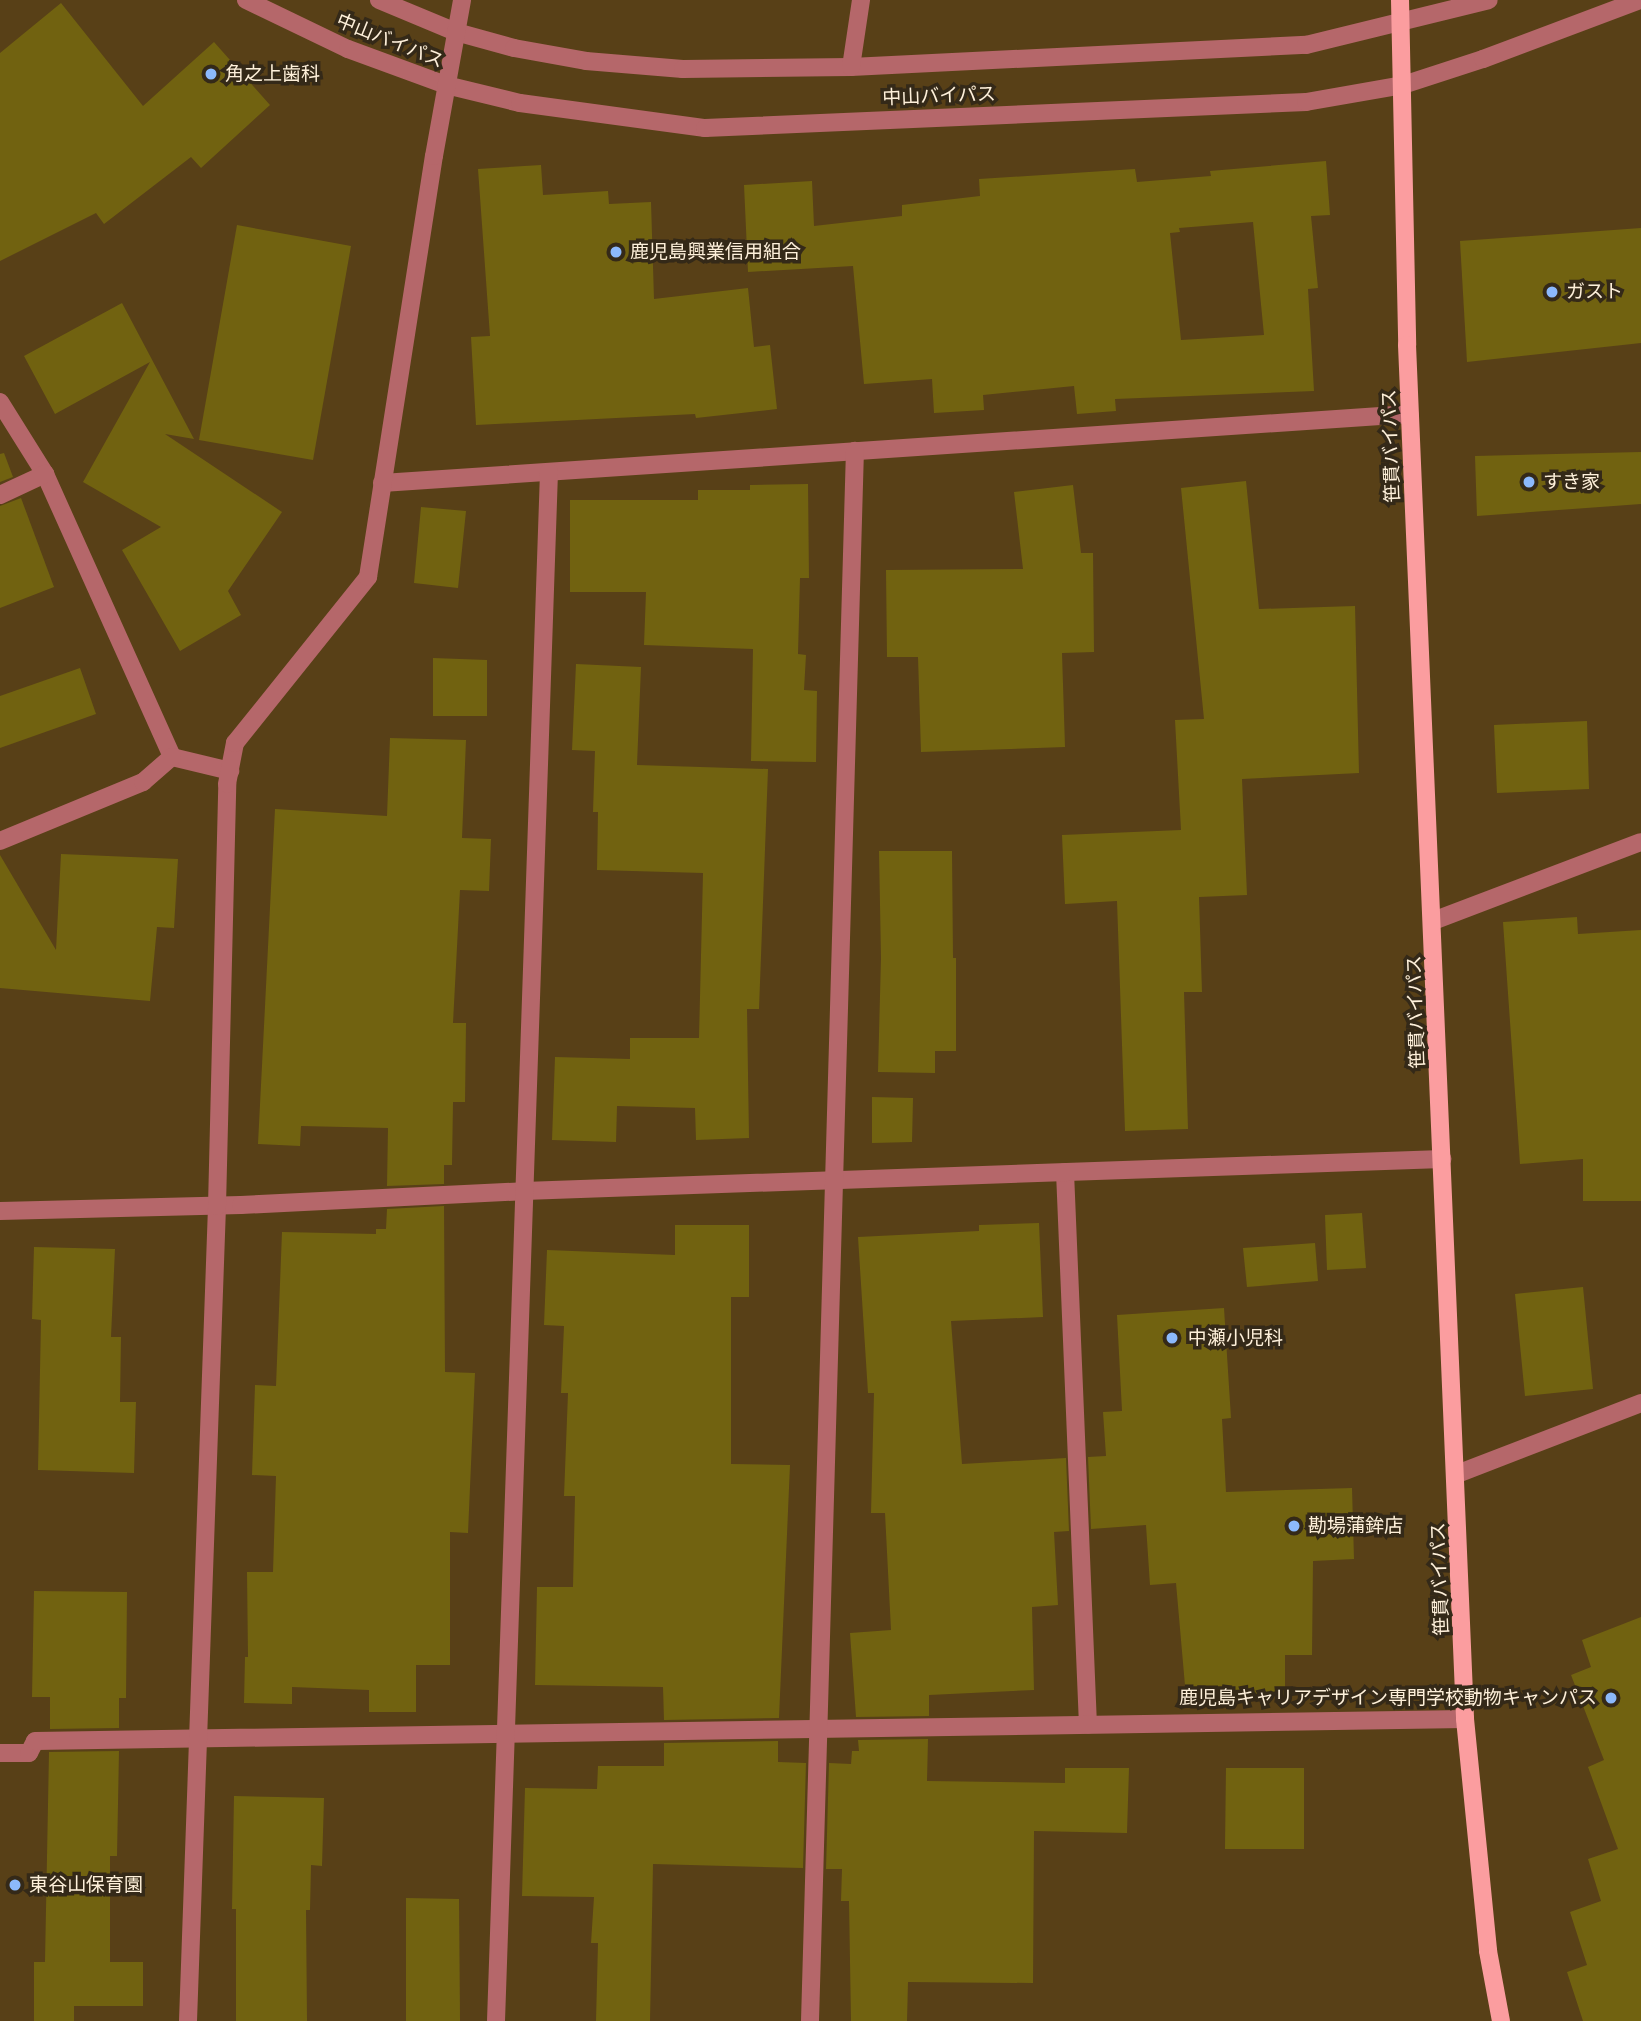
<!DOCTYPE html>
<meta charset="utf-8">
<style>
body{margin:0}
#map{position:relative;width:1641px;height:2021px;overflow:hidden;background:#584017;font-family:"Open Sans","Noto Sans JP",sans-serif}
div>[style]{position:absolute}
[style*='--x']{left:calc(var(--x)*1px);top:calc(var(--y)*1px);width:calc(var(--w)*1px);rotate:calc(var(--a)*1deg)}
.building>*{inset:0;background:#716210}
.minor>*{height:18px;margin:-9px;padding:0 9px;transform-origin:9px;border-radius:9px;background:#b5676a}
.major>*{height:18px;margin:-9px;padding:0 9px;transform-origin:9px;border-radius:9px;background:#fb9d9f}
.dots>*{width:19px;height:19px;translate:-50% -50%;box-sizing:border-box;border:4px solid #342918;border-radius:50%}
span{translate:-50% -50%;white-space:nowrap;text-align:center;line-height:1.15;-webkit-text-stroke:7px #342918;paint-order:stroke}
.street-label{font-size:19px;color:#fef0da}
.poi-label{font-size:19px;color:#fef0da}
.left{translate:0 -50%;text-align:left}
.right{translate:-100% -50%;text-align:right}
</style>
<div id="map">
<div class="building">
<div style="clip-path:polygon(61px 3px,143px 106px,214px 42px,270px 105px,201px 168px,191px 157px,104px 224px,96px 213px,0 261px,0 53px)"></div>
<div style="clip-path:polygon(evenodd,1326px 161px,1330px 215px,1311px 216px,1318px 288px,1308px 289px,1314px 391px,1115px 399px,1116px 411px,1077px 414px,1074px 386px,983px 395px,984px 410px,934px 413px,932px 379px,864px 384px,853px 266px,748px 272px,744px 185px,812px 181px,814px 226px,902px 216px,902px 205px,980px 196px,979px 179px,1135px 169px,1137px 182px,1211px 176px,1210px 171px,1326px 161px,1253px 222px,1264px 335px,1181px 340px,1170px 233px,1180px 232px,1179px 228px,1253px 222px)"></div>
<div style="clip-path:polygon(541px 165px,543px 195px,608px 191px,609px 204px,651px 202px,654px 299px,748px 288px,754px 347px,770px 345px,777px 409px,696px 418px,695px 414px,476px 425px,471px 337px,490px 336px,478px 169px)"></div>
<div style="clip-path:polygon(237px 225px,351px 246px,313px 460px,199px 440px)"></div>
<div style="clip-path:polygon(1641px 228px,1641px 343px,1467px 362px,1460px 241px)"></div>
<div style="clip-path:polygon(122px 303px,194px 439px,165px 434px,282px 512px,228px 591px,241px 615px,180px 651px,122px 550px,161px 527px,83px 482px,150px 362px,55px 414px,24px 356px)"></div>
<div style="clip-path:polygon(1641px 452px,1641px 504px,1477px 516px,1475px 456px)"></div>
<div style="clip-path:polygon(4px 453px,13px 477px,0 482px,0 454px)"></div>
<div style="clip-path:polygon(1246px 481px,1259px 609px,1355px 606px,1359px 773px,1242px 779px,1247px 895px,1199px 897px,1202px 992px,1184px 992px,1188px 1129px,1125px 1131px,1117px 901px,1065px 904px,1062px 835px,1181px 830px,1175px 720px,1204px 719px,1181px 488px)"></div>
<div style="clip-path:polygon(808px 484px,809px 578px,800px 578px,798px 654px,806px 655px,804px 690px,817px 691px,816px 762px,751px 761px,753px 649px,644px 645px,646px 592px,570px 592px,570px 500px,698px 500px,698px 490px,750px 490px,750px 485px)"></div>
<div style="clip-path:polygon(1073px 485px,1081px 553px,1093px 553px,1094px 652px,1062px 653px,1065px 747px,921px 752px,918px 657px,887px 657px,886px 570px,1023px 569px,1014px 492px)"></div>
<div style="clip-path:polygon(21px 498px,54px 587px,0 608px,0 506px)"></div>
<div style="clip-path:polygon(421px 507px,466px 511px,458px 588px,414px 583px)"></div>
<div style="clip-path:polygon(433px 658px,487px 660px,487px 716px,433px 716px)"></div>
<div style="clip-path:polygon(576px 664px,641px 667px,637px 765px,768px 769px,759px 1009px,747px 1009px,749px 1138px,696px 1140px,695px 1108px,617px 1106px,616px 1142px,552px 1140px,555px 1057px,630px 1059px,630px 1038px,699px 1038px,703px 873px,597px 870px,598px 812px,593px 812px,595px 751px,572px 750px)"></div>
<div style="clip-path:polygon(80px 668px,96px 714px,0 748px,0 696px)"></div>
<div style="clip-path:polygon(1587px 721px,1589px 789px,1497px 793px,1494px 725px)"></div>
<div style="clip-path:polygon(390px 738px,466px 740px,462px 838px,491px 839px,489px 891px,460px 890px,453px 1023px,466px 1023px,465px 1102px,453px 1102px,452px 1165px,444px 1165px,444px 1184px,387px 1186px,388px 1128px,301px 1126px,300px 1146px,258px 1144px,275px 809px,387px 816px)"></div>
<div style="clip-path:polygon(879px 851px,952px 851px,953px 958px,956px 958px,956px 1051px,935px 1051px,935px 1073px,878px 1072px,881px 958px)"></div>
<div style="clip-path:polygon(61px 854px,178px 859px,174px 928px,157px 927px,150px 1001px,0 988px,0 855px,56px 950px)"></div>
<div style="clip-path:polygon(1577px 917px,1578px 934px,1641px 930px,1641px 1201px,1583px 1201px,1583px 1159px,1520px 1164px,1503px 922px)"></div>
<div style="clip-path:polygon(872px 1097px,913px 1098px,912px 1142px,872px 1143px)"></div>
<div style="clip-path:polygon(444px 1206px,445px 1372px,475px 1373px,468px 1533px,450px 1532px,450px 1665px,416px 1665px,416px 1712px,369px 1712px,369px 1690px,292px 1687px,292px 1704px,244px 1703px,245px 1657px,248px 1657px,247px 1572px,273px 1572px,276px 1476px,252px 1475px,255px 1385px,276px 1386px,282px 1232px,376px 1234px,376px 1229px,386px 1229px,387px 1209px)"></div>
<div style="clip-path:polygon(1362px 1213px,1366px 1268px,1327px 1270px,1325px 1215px)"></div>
<div style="clip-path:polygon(1039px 1223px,1043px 1317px,951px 1321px,962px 1464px,1066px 1458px,1069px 1531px,1054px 1532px,1058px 1605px,1032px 1607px,1034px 1690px,929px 1695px,929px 1716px,856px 1717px,850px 1633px,891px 1630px,885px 1513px,871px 1513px,874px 1393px,868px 1393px,858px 1237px,979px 1231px,979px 1225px)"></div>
<div style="clip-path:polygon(675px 1225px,749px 1225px,749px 1297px,731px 1297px,731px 1464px,790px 1465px,779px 1718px,664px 1720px,663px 1687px,535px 1685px,537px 1587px,573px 1587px,575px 1496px,564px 1496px,568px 1393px,561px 1393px,564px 1326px,544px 1325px,547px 1250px,675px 1255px)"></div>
<div style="clip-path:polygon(1315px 1243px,1318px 1281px,1247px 1287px,1243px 1248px)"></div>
<div style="clip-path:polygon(34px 1247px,115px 1249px,111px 1337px,121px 1337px,120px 1402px,136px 1402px,134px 1473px,38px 1470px,41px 1320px,32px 1319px)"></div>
<div style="clip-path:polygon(1583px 1287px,1593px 1389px,1525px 1396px,1515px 1294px)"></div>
<div style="clip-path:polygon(1224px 1308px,1231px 1418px,1222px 1419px,1226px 1492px,1352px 1488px,1354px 1559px,1313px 1561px,1312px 1655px,1285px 1655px,1285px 1695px,1186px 1697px,1176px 1583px,1150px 1585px,1146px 1525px,1091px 1529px,1088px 1457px,1106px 1456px,1103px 1412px,1122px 1411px,1117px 1315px)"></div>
<div style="clip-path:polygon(34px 1591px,127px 1592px,126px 1698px,119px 1698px,119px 1728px,50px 1729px,50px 1697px,32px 1697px)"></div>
<div style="clip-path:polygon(1641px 1617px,1641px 2021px,1583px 2021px,1567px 1972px,1587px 1965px,1570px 1912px,1601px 1901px,1588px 1859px,1618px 1849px,1588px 1767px,1604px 1760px,1571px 1675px,1591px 1667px,1582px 1640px)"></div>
<div style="clip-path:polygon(928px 1739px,927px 1781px,1065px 1783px,1065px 1768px,1129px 1768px,1127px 1833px,1034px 1831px,1033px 1983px,908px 1982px,907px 2021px,851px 2021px,849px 1901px,841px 1901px,842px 1869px,826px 1869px,829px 1763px,851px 1764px,852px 1751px,859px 1751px,858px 1740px)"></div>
<div style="clip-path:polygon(778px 1741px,778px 1762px,806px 1763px,803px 1868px,653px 1864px,650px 2021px,596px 2021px,598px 1943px,591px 1943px,594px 1897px,522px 1896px,525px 1788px,597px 1789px,598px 1766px,664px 1766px,664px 1743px)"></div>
<div style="clip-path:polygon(119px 1751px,117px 1856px,110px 1856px,110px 1962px,143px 1962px,143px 2006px,74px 2006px,74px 2021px,34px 2021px,34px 1962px,45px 1962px,49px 1752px)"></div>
<div style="clip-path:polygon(1226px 1768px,1304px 1768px,1304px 1849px,1225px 1849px)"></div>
<div style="clip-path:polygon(234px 1796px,324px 1798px,322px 1866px,311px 1865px,310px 1910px,306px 1910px,307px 2021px,236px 2021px,236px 1909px,232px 1909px)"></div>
<div style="clip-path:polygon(406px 1898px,459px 1899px,460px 2021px,406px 2021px)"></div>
</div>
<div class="minor">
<div style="--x:246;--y:0;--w:113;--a:25.7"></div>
<div style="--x:348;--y:49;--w:104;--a:20.2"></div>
<div style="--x:446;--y:85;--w:76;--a:13.7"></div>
<div style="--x:520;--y:103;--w:187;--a:7.7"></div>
<div style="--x:705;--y:128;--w:602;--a:-2.48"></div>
<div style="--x:1306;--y:102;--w:98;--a:-9.9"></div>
<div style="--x:1403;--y:85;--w:84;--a:-18"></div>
<div style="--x:1483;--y:59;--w:168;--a:-20.6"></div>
<div style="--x:379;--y:0;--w:83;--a:22.6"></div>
<div style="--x:456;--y:32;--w:60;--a:15.4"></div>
<div style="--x:514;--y:48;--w:73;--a:10.2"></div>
<div style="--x:586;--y:61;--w:97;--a:4.7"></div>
<div style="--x:683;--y:69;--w:168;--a:-0.7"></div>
<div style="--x:851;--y:67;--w:456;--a:-2.8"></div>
<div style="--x:1306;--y:45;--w:188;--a:-13.8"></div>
<div style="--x:851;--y:67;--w:68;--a:-81.5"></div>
<div style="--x:0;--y:402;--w:85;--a:58"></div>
<div style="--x:45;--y:474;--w:310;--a:65.8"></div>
<div style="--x:172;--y:757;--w:60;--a:13.6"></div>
<div style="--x:382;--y:483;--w:1030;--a:-3.84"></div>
<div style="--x:0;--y:495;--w:50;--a:-25"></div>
<div style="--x:0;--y:841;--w:155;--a:-22.4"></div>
<div style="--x:143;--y:782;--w:38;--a:-41"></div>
<div style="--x:1433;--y:921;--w:222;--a:-20.8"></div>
<div style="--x:1065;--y:1172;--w:553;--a:87.62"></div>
<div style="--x:0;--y:1211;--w:241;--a:-1.4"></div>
<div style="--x:241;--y:1205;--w:283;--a:-2.8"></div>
<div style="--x:524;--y:1191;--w:919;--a:-2"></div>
<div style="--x:1457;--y:1474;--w:197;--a:-21.1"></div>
<div style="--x:0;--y:1753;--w:29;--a:0"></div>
<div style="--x:29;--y:1753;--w:13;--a:-63"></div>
<div style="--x:35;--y:1741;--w:1430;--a:-0.88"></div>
<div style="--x:188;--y:2021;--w:816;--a:-87.96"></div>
<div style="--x:217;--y:1206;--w:422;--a:-88.6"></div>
<div style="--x:227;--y:784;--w:42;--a:-79"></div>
<div style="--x:235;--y:743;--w:213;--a:-51.3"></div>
<div style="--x:368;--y:577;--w:426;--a:-81.1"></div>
<div style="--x:434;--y:156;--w:158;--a:-79.8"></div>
<div style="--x:496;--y:2021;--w:1550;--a:-88.04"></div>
<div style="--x:810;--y:2021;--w:1571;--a:-88.36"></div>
</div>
<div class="major">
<div style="--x:1400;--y:0;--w:345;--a:88.8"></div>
<div style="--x:1407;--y:345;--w:1375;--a:87.58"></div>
<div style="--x:1465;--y:1719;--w:233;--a:84.3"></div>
<div style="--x:1488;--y:1951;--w:71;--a:79.5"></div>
</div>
<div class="dots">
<div style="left:211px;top:74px;background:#8cb9fc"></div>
<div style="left:616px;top:252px;background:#8cb9fc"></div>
<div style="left:1552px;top:292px;background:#8cb9fc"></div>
<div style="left:1529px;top:482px;background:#8cb9fc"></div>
<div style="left:1172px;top:1338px;background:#8cb9fc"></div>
<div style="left:1294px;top:1526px;background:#8cb9fc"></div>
<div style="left:1611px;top:1698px;background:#8cb9fc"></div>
<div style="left:15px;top:1885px;background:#8cb9fc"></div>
</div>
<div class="street-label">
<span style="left:390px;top:41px;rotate:22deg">中山バイパス</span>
<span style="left:939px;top:96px;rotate:-2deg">中山バイパス</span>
<span style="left:1391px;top:446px;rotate:-92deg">笹貫バイパス</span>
<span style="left:1416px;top:1012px;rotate:-92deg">笹貫バイパス</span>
<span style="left:1440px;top:1579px;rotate:-92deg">笹貫バイパス</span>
</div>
<div class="poi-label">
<span class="left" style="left:225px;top:74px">角之上歯科</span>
<span class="left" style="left:630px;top:252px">鹿児島興業信用組合</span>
<span class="left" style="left:1566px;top:292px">ガスト</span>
<span class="left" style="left:1543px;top:482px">すき家</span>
<span class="left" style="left:1188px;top:1338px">中瀬小児科</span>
<span class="left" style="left:1308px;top:1526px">勘場蒲鉾店</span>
<span class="right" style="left:1597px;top:1698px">鹿児島キャリアデザイン専門学校動物キャンパス</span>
<span class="left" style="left:29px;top:1885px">東谷山保育園</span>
</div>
</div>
